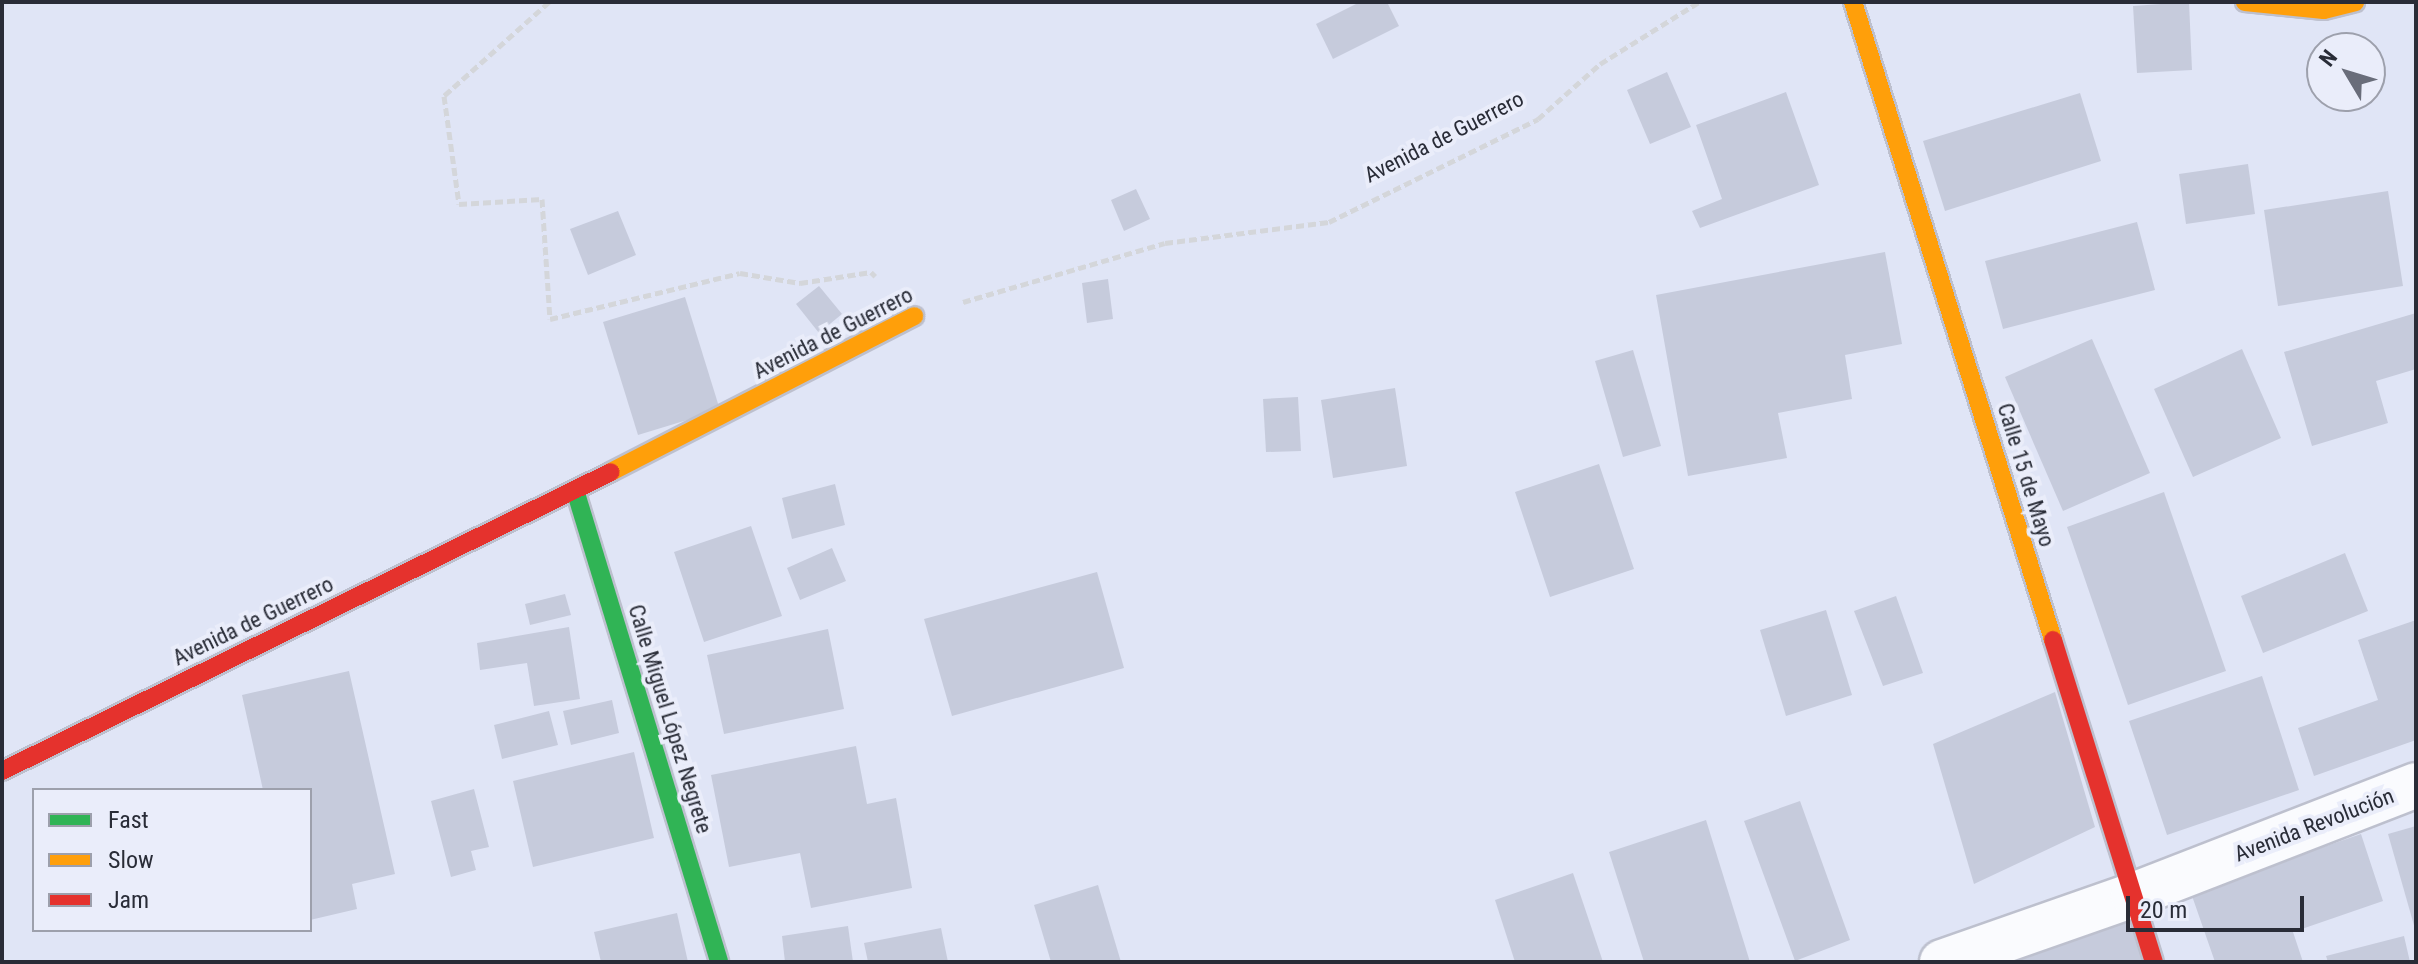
<!DOCTYPE html>
<meta charset="utf-8">
<style>
body{margin:0}
#map{position:relative;width:2418px;height:964px;overflow:hidden;background:#e0e5f6;font-family:"Roboto Condensed",sans-serif}
div>[style]{position:absolute}
[style*='--x']{left:calc(var(--x)*1px);top:calc(var(--y)*1px);width:calc(var(--w)*1px);rotate:calc(var(--a)*1deg)}
.building>*{inset:0;background:#c6cbdc}
.path>*{height:5px;margin-top:-2.5px;transform-origin:0;background:repeating-linear-gradient(90deg,#d4d6da 0 8px,transparent 0 12px)}
.roads{filter:drop-shadow(2px 0 #bdc0ce) drop-shadow(-2px 0 #bdc0ce) drop-shadow(0 2px #bdc0ce) drop-shadow(0 -2px #bdc0ce)}
.street>*{height:44px;margin:-22px;padding:0 22px;transform-origin:22px;border-radius:22px;background:#fafbfe}
.fast>*{height:18px;margin:-9px;padding:0 9px;transform-origin:9px;border-radius:9px;background:#30b455}
.slow>*{height:18px;margin:-9px;padding:0 9px;transform-origin:9px;border-radius:9px;background:#ff9f0a}
.jam>*{height:18px;margin:-9px;padding:0 9px;transform-origin:9px;border-radius:9px;background:#e5322d}
span{translate:-50% -50%;white-space:nowrap;text-align:center;line-height:1.15;-webkit-text-stroke:8px #eaedfa;paint-order:stroke}
.street-label{font-size:22px;color:#292c37}
.frame{position:absolute;inset:0;border:4px solid #292c37;pointer-events:none}
.legend{position:absolute;left:32px;top:788px;width:280px;height:144px;box-sizing:border-box;background:#eaedfa;border:2px solid #9da0ac;margin:0;padding:10px 14px;list-style:none;font-size:24px;color:#292c37}
.legend li{display:flex;align-items:center;gap:16px;height:40px}
.legend b{width:40px;border:2px solid #9da0ac}
.north{position:absolute;left:2306px;top:32px;width:80px;height:80px;box-sizing:border-box;background:#eaedfa;border:2px solid #9da0ac;border-radius:50%;rotate:308deg;font-size:22px;font-weight:700;line-height:32px;text-align:center;color:#292c37}
.north::after{content:'';display:block;margin:auto;width:28px;height:36px;background:#696d7a;clip-path:polygon(50% 0,100% 100%,50% 72%,0 100%)}
.scale{position:absolute;left:2126px;top:896px;width:178px;height:36px;box-sizing:border-box;border:4px solid #292c37;border-top:0;padding-left:10px;font-size:24px;line-height:28px;white-space:nowrap;color:#292c37;-webkit-text-stroke:6px #eaedfa;paint-order:stroke}
</style>
<div id="map">
<div class="building">
<div style="clip-path:polygon(1360px 2px,1387px 2px,1399px 26px,1333px 59px,1316px 24px)"></div>
<div style="clip-path:polygon(2189px 2px,2192px 70px,2137px 73px,2133px 6px)"></div>
<div style="clip-path:polygon(1667px 72px,1691px 127px,1650px 144px,1627px 90px)"></div>
<div style="clip-path:polygon(1786px 92px,1819px 185px,1700px 228px,1692px 211px,1722px 199px,1696px 125px)"></div>
<div style="clip-path:polygon(2080px 93px,2101px 161px,1945px 211px,1923px 141px)"></div>
<div style="clip-path:polygon(2248px 164px,2255px 214px,2186px 224px,2179px 174px)"></div>
<div style="clip-path:polygon(1136px 189px,1150px 219px,1124px 231px,1111px 200px)"></div>
<div style="clip-path:polygon(2388px 191px,2403px 286px,2278px 306px,2264px 210px)"></div>
<div style="clip-path:polygon(618px 211px,636px 255px,588px 275px,570px 229px)"></div>
<div style="clip-path:polygon(2137px 222px,2155px 290px,2003px 329px,1985px 261px)"></div>
<div style="clip-path:polygon(1885px 252px,1902px 344px,1845px 355px,1852px 399px,1778px 413px,1787px 458px,1688px 476px,1656px 295px)"></div>
<div style="clip-path:polygon(1108px 279px,1113px 319px,1087px 323px,1082px 283px)"></div>
<div style="clip-path:polygon(819px 286px,842px 314px,819px 333px,796px 304px)"></div>
<div style="clip-path:polygon(685px 297px,720px 410px,638px 435px,603px 322px)"></div>
<div style="clip-path:polygon(2416px 313px,2416px 369px,2376px 381px,2388px 423px,2312px 446px,2284px 352px)"></div>
<div style="clip-path:polygon(2092px 339px,2150px 473px,2063px 511px,2005px 377px)"></div>
<div style="clip-path:polygon(2242px 349px,2281px 438px,2193px 477px,2154px 389px)"></div>
<div style="clip-path:polygon(1633px 350px,1661px 446px,1623px 457px,1595px 361px)"></div>
<div style="clip-path:polygon(1395px 388px,1407px 466px,1333px 478px,1321px 400px)"></div>
<div style="clip-path:polygon(1298px 397px,1301px 451px,1266px 452px,1263px 399px)"></div>
<div style="clip-path:polygon(1599px 464px,1634px 569px,1550px 597px,1515px 492px)"></div>
<div style="clip-path:polygon(835px 484px,845px 525px,792px 539px,782px 498px)"></div>
<div style="clip-path:polygon(2164px 492px,2226px 671px,2128px 705px,2067px 527px)"></div>
<div style="clip-path:polygon(751px 526px,782px 616px,704px 642px,674px 552px)"></div>
<div style="clip-path:polygon(832px 548px,846px 581px,800px 600px,787px 568px)"></div>
<div style="clip-path:polygon(2345px 553px,2368px 611px,2263px 653px,2241px 596px)"></div>
<div style="clip-path:polygon(1097px 572px,1124px 668px,952px 716px,924px 619px)"></div>
<div style="clip-path:polygon(565px 594px,571px 615px,530px 625px,525px 604px)"></div>
<div style="clip-path:polygon(1896px 596px,1923px 673px,1883px 686px,1854px 611px)"></div>
<div style="clip-path:polygon(1826px 610px,1852px 695px,1786px 716px,1760px 630px)"></div>
<div style="clip-path:polygon(2416px 620px,2416px 740px,2314px 776px,2298px 728px,2378px 700px,2358px 640px)"></div>
<div style="clip-path:polygon(569px 627px,580px 699px,534px 706px,527px 663px,480px 670px,477px 643px)"></div>
<div style="clip-path:polygon(828px 629px,844px 709px,724px 734px,707px 655px)"></div>
<div style="clip-path:polygon(349px 671px,395px 874px,352px 884px,357px 909px,310px 920px,310px 790px,263px 790px,242px 695px)"></div>
<div style="clip-path:polygon(2262px 676px,2299px 790px,2167px 835px,2129px 721px)"></div>
<div style="clip-path:polygon(2055px 692px,2095px 827px,1974px 884px,1933px 744px)"></div>
<div style="clip-path:polygon(612px 700px,619px 733px,571px 745px,563px 711px)"></div>
<div style="clip-path:polygon(549px 711px,558px 745px,502px 759px,494px 725px)"></div>
<div style="clip-path:polygon(856px 746px,867px 804px,896px 798px,912px 888px,811px 908px,800px 853px,729px 867px,711px 775px)"></div>
<div style="clip-path:polygon(634px 752px,654px 838px,533px 867px,513px 781px)"></div>
<div style="clip-path:polygon(474px 789px,489px 847px,471px 851px,476px 870px,451px 877px,431px 801px)"></div>
<div style="clip-path:polygon(1800px 801px,1850px 940px,1795px 961px,1744px 821px)"></div>
<div style="clip-path:polygon(1706px 820px,1750px 962px,1644px 962px,1609px 852px)"></div>
<div style="clip-path:polygon(2416px 826px,2416px 929px,2415px 929px,2388px 834px)"></div>
<div style="clip-path:polygon(2361px 834px,2383px 901px,2293px 932px,2303px 962px,2215px 962px,2191px 893px)"></div>
<div style="clip-path:polygon(1573px 873px,1603px 962px,1515px 962px,1495px 900px)"></div>
<div style="clip-path:polygon(1098px 885px,1121px 962px,1051px 962px,1034px 905px)"></div>
<div style="clip-path:polygon(2124px 907px,2143px 962px,1970px 962px)"></div>
<div style="clip-path:polygon(677px 913px,688px 962px,601px 962px,594px 932px)"></div>
<div style="clip-path:polygon(848px 926px,853px 962px,785px 962px,782px 936px)"></div>
<div style="clip-path:polygon(941px 928px,948px 962px,868px 962px,864px 943px)"></div>
<div style="clip-path:polygon(2404px 936px,2410px 962px,2328px 962px,2326px 956px)"></div>
</div>
<div class="path">
<div style="--x:549;--y:2;--w:141;--a:138.2"></div>
<div style="--x:444;--y:96;--w:109;--a:82.1"></div>
<div style="--x:459;--y:204;--w:83;--a:-3.4"></div>
<div style="--x:542;--y:199;--w:120;--a:86.2"></div>
<div style="--x:550;--y:319;--w:195;--a:-13.6"></div>
<div style="--x:740;--y:273;--w:61;--a:9.5"></div>
<div style="--x:800;--y:283;--w:72;--a:-8.8"></div>
<div style="--x:871;--y:272;--w:6;--a:45"></div>
<div style="--x:963;--y:302;--w:210;--a:-16.3"></div>
<div style="--x:1165;--y:243;--w:165;--a:-7.3"></div>
<div style="--x:1329;--y:222;--w:233;--a:-26.2"></div>
<div style="--x:1538;--y:119;--w:83;--a:-41.6"></div>
<div style="--x:1600;--y:64;--w:117;--a:-32.1"></div>
</div>
<div class="roads">
<div class="street">
<div style="--x:1942;--y:962;--w:202;--a:-19.3"></div>
<div style="--x:2133;--y:895;--w:304;--a:-21.2"></div>
</div>
<div class="fast">
<div style="--x:575;--y:490;--w:493;--a:73"></div>
</div>
<div class="slow">
<div style="--x:1853;--y:2;--w:669;--a:72.59"></div>
<div style="--x:2245;--y:2;--w:79;--a:5.8"></div>
<div style="--x:2324;--y:10;--w:32;--a:-14"></div>
<div style="--x:611;--y:472;--w:341;--a:-27.2"></div>
</div>
<div class="jam">
<div style="--x:2053;--y:640;--w:337;--a:72.6"></div>
<div style="--x:2;--y:771;--w:678;--a:-26.15"></div>
</div>
</div>
<div class="street-label">
<span style="left:1444px;top:137px;rotate:-27deg">Avenida de Guerrero</span>
<span style="left:833px;top:333px;rotate:-27deg">Avenida de Guerrero</span>
<span style="left:2026px;top:475px;rotate:73deg">Calle 15 de Mayo</span>
<span style="left:253px;top:621px;rotate:-26deg">Avenida de Guerrero</span>
<span style="left:670px;top:719px;rotate:73deg">Calle Miguel López Negrete</span>
<span style="left:2314px;top:825px;rotate:-21deg">Avenida Revolución</span>
</div>
<div class="frame"></div>
<ul class="legend">
<li><b style="height:10px;background:#30b455"></b>Fast</li>
<li><b style="height:10px;background:#ff9f0a"></b>Slow</li>
<li><b style="height:10px;background:#e5322d"></b>Jam</li>
</ul>
<div class="north">N</div>
<div class="scale">20 m</div>
</div>
